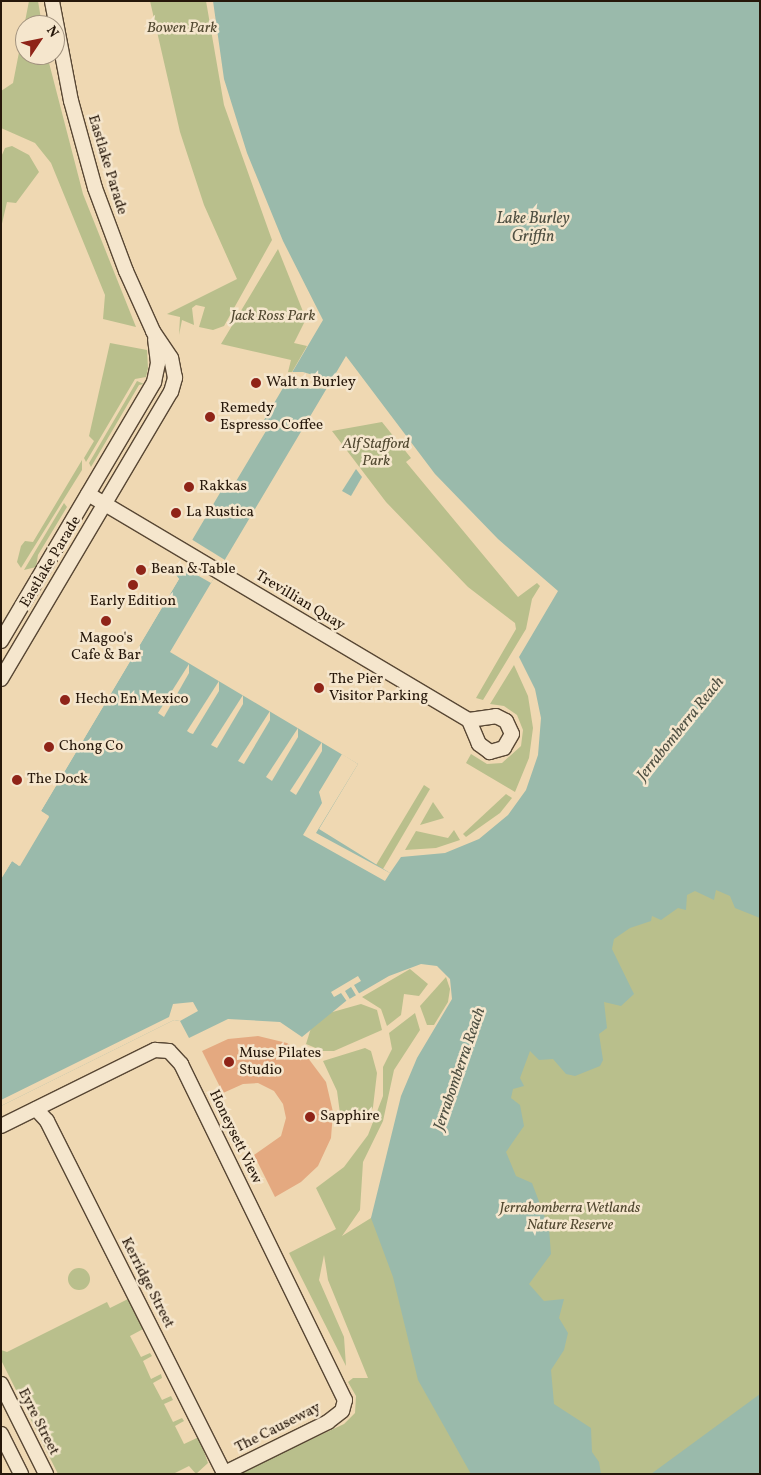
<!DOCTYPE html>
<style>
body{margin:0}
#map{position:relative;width:761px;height:1475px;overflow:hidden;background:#efd8b2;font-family:Vollkorn,serif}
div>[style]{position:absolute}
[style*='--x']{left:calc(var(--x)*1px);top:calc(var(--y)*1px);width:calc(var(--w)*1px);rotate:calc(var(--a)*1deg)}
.green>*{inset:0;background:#b9bf8c}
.round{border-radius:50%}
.water>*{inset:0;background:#9abaab}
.pier>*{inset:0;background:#efd8b2}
.building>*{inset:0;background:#e4a980}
.roads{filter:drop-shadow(1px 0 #584734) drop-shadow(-1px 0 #584734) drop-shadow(0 1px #584734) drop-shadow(0 -1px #584734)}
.street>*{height:14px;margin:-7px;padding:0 7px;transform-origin:7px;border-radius:7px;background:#f5e6cd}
.dots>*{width:14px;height:14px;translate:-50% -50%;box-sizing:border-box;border:2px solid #f5e6cd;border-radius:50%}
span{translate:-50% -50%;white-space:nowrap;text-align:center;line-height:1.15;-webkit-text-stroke:5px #f5e6cd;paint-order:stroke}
.park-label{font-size:15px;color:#524931;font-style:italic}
.street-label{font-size:15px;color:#26170a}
.poi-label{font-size:15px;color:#26170a}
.left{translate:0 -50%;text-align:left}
.water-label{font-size:16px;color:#4f5042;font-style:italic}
.frame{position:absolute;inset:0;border:2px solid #26170a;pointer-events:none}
.north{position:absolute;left:15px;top:15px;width:50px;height:50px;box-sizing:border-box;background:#f5e6cd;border:1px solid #a2937f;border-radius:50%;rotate:56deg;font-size:14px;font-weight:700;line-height:20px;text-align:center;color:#26170a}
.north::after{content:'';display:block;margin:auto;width:18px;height:22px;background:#8f2418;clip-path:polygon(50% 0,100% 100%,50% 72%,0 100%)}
</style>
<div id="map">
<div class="green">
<div style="clip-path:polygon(29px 1px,38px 1px,42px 25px,25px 25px,25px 55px,47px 55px,83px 194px,136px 327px,103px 319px,105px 295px,51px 163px,35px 143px,1px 128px,1px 91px,13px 83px)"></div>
<div style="clip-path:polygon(150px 1px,206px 1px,224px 105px,272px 240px,224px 326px,213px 330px,199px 327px,205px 307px,196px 305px,192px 308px,194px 325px,182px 320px,179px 335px,180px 317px,167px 314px,237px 279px,204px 205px,180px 132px)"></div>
<div style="clip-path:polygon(12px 146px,29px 155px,39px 172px,16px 203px,7px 202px,1px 228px,1px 157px,5px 148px)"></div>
<div style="clip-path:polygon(278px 249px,306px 319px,294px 343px,307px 346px,292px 372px,288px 372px,291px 360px,221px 344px)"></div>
<div style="clip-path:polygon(110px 343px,147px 350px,148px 368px,146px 377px,135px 379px,86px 462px,84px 458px,94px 441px,89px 436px)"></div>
<div style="clip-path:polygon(137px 381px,144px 384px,139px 385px,91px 467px,89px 463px)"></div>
<div style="clip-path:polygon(382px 422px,411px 458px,406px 462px,518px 597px,537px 583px,540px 586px,532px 599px,526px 629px,483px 700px,476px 698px,516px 629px,515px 623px,468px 587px,386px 502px,332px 431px)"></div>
<div style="clip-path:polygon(82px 460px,82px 470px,21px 568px,17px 562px,21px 546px,25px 541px,33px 542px)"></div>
<div style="clip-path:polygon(64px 503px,67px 507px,38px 555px,36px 567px,24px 570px)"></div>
<div style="clip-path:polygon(514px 665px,528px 696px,533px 728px,529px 758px,515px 792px,466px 763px,471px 754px,487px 764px,502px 763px,521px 746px,523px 730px,517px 715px,504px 706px,490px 704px)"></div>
<div style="clip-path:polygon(424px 785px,430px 789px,383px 869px,376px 865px)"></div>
<div style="clip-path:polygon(529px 790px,760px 905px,760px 1474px,236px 1474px,344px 1424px,355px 1413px,356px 1396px,348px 1382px,353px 1378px,368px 1378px,328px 1280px,324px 1255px,319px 1280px,344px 1337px,346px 1366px,289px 1253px,336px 1229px,316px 1188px,344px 1167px,368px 1135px,383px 1096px,383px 1067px,392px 1049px,389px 1033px,415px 1013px,420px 1030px,394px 1070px,383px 1121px,363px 1162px,360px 1210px,342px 1236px,371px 1218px,378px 1208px)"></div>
<div style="clip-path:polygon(506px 794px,512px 798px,500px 813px,466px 837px,463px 834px)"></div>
<div style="clip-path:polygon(433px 802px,444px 818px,420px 825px)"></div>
<div style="clip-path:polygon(454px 830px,460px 840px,436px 848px,405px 850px,416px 831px,448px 838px)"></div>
<div style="clip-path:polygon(410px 969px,428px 984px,419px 996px,404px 994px,401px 1015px,387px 1026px,381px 1009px,362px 997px)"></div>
<div style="clip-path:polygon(446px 977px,450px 989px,448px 1002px,434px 1025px,427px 1025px,420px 1006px)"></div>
<div style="clip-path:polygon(361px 1004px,377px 1010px,382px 1030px,334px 1051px,323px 1051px,306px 1044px,311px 1028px,329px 1013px)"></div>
<div style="clip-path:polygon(365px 1048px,371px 1051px,377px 1073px,373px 1107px,367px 1122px,341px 1121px,337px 1091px,323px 1061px)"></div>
<div class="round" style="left:68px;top:1268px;width:22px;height:22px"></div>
<div style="clip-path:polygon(130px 1298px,145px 1328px,130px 1336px,141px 1357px,150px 1353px,152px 1356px,143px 1361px,151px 1379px,161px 1374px,162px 1378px,153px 1383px,162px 1400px,171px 1396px,173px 1400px,164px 1404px,173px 1422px,182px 1418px,184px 1421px,175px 1426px,184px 1444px,199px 1437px,208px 1463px,196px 1474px,189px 1466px,173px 1474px,58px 1474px,1px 1360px,1px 1350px,7px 1352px,107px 1302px,110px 1308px)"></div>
</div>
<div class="water">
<div style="clip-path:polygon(evenodd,213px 1px,760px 1px,760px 918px,735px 908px,730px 896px,716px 890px,714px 900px,695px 891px,687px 895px,686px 910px,678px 908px,661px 920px,652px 916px,651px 921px,630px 928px,614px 939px,612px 949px,634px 994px,621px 1006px,604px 1002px,607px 1028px,599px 1034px,603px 1060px,600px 1066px,575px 1076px,566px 1074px,553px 1059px,539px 1060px,530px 1051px,520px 1078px,524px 1086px,513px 1089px,511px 1098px,520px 1105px,524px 1126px,506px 1152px,516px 1176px,532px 1183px,549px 1228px,551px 1254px,529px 1284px,544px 1301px,564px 1299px,559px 1318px,568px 1333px,564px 1350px,551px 1370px,554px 1404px,591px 1428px,592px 1452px,599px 1462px,601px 1474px,471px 1474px,418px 1380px,393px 1277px,371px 1218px,401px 1096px,417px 1058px,452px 999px,450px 979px,437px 966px,421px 964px,389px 976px,346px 1001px,302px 1037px,280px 1022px,228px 1019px,189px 1038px,180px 1021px,174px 1020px,1px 1106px,1px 879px,12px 861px,20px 866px,49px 817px,41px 811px,179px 579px,174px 572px,178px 564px,227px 481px,232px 488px,266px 431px,260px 427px,323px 320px,283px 241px,247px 153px,224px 79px,213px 1px,346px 356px,435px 474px,498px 539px,558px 591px,519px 657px,535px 689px,541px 718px,538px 755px,526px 790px,508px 815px,479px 839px,445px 853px,401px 857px,390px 873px,319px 829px,358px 764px,170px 652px,346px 356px)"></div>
<div style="clip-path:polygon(356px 469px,362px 477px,351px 496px,342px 491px)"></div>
<div style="clip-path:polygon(760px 1394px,760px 1474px,651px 1474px)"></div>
</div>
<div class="pier">
<div style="clip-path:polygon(289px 372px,303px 372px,333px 381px,328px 389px,312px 388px,284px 380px)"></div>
<div style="clip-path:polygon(191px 539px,225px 560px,211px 583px,176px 563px)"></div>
<div style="clip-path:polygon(172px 570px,179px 579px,41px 811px,49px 816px,19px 866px,12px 861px,1px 879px,10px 859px,19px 862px,46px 817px,39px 810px,176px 579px)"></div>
<div style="clip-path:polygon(189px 664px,189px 673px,164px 717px,158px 713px)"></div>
<div style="clip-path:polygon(219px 681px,219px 691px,193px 734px,190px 733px,187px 731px)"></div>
<div style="clip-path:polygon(243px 695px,243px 704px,217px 748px,211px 745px)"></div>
<div style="clip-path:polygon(270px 711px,270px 720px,244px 764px,238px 761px)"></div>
<div style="clip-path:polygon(298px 728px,298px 737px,272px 781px,266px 777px)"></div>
<div style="clip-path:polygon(322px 742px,322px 751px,296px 795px,290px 791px)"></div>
<div style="clip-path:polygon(342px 754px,358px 764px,316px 833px,390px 873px,385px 881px,303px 835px,322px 803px,319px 792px)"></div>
<div style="clip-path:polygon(358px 976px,361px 981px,354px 985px,360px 995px,357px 997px,351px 987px,345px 991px,351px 1001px,348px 1003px,341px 993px,334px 997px,331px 992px)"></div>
<div style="clip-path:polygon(193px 1002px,198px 1011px,180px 1021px,174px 1020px,1px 1106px,1px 1100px,169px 1017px,173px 1004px)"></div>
</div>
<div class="building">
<div style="clip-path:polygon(258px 1036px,287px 1043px,308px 1058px,326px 1082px,333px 1112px,331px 1138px,318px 1166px,301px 1182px,275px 1197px,254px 1155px,281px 1136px,286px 1118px,283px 1104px,274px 1091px,258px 1083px,243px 1084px,223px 1093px,202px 1051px,228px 1039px)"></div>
</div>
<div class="roads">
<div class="street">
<div style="--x:88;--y:494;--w:443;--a:30.7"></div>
<div style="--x:1;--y:641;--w:301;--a:-59.4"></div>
<div style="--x:154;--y:382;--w:19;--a:-78"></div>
<div style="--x:158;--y:363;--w:24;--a:-97"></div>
<div style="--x:1;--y:679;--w:334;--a:-59.4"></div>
<div style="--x:171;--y:392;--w:15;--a:-74"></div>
<div style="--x:175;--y:378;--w:20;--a:-101"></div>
<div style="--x:171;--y:358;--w:32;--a:-124"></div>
<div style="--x:153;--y:331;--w:66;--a:-114.2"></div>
<div style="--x:126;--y:271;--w:89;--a:-110.5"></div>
<div style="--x:95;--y:188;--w:90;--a:-105.4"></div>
<div style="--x:71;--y:101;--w:102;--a:-100.8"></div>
<div style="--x:496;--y:716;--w:11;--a:27"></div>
<div style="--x:506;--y:721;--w:14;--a:65"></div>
<div style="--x:512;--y:734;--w:16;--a:120"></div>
<div style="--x:504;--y:748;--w:15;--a:164"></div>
<div style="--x:490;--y:752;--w:14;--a:-144"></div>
<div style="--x:479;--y:744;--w:26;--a:-113"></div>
<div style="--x:469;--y:720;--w:27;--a:-8"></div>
<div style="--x:36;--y:1109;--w:16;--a:47"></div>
<div style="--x:47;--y:1121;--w:394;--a:63.3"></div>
<div style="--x:1;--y:1126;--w:172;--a:-26.3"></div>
<div style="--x:155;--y:1050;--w:14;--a:4"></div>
<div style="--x:169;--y:1051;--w:18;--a:47"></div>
<div style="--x:181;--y:1064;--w:374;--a:64"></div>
<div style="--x:345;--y:1400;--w:11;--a:105"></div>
<div style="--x:342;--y:1411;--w:18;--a:142"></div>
<div style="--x:328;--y:1422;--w:117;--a:153.7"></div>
<div style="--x:1;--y:1384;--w:101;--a:63.4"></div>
<div style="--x:1;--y:1434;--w:45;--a:63.4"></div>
</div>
</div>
<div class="dots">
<div style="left:256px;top:383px;background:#8f2418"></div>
<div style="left:210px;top:417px;background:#8f2418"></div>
<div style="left:189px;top:487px;background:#8f2418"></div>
<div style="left:176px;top:513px;background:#8f2418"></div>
<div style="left:141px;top:570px;background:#8f2418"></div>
<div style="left:133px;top:585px;background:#8f2418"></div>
<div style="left:106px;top:621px;background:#8f2418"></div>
<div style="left:319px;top:688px;background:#8f2418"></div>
<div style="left:65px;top:700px;background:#8f2418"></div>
<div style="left:49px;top:747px;background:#8f2418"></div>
<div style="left:17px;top:780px;background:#8f2418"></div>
<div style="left:229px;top:1062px;background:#8f2418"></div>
<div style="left:310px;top:1117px;background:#8f2418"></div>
</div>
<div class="park-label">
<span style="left:182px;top:29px">Bowen Park</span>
<span style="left:273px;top:317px">Jack Ross Park</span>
<span style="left:376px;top:453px">Alf Stafford<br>Park</span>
<span style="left:570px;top:1217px">Jerrabomberra Wetlands<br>Nature Reserve</span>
</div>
<div class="street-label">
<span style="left:107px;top:165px;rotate:73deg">Eastlake Parade</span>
<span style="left:51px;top:562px;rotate:-59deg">Eastlake Parade</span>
<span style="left:300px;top:601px;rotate:31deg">Trevillian Quay</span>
<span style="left:235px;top:1137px;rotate:64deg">Honeysett View</span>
<span style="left:147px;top:1283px;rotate:63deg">Kerridge Street</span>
<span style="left:38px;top:1422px;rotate:63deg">Eyre Street</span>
<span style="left:278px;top:1428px;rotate:-27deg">The Causeway</span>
</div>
<div class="poi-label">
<span class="left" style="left:266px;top:383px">Walt n Burley</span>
<span class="left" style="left:220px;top:417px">Remedy<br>Espresso Coffee</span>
<span class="left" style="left:199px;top:487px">Rakkas</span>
<span class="left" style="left:186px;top:513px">La Rustica</span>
<span class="left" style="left:151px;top:570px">Bean &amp; Table</span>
<span style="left:133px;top:602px">Early Edition</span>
<span style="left:106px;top:647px">Magoo's<br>Cafe &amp; Bar</span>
<span class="left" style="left:329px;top:688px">The Pier<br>Visitor Parking</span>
<span class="left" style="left:75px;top:700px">Hecho En Mexico</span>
<span class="left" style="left:59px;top:747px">Chong Co</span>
<span class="left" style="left:27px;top:780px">The Dock</span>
<span class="left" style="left:239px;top:1062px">Muse Pilates<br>Studio</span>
<span class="left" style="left:320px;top:1117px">Sapphire</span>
</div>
<div class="water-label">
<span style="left:533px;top:228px">Lake Burley<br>Griffin</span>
<span style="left:681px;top:729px;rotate:-51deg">Jerrabomberra Reach</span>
<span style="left:460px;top:1069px;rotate:-71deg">Jerrabomberra Reach</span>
</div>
<div class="frame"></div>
<div class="north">N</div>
</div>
